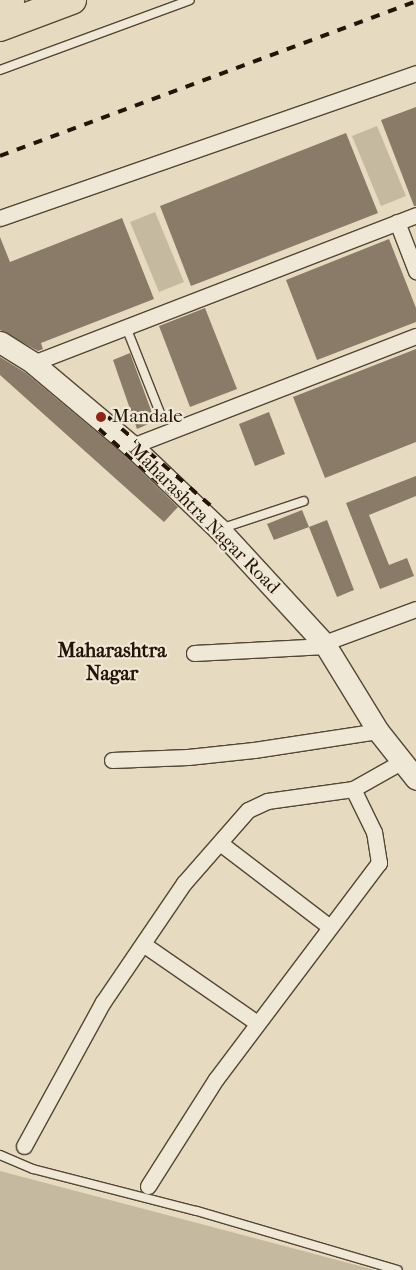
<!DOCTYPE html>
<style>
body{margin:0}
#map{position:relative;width:416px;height:1270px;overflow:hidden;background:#e6dbc0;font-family:"IM FELL French Canon",serif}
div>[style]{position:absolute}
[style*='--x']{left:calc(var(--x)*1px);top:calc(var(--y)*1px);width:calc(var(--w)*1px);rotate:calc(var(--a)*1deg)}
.green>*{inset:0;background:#c5b9a0}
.building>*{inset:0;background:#897b67}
.roads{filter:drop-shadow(1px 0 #554634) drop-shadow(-1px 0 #554634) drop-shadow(0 1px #554634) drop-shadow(0 -1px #554634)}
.lane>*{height:8px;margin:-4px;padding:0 4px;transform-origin:4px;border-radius:4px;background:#efe8d6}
.street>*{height:15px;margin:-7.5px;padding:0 7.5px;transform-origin:7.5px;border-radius:7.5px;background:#efe8d6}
.secondary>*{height:21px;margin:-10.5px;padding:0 10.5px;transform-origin:10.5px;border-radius:10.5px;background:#efe8d6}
.highway>*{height:28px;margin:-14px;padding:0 14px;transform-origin:14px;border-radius:14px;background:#e6dbc0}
.rail>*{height:4px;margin-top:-2px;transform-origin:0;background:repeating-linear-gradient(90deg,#251406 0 9px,transparent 0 18px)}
.dots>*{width:14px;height:14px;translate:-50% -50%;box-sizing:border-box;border:2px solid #efe8d6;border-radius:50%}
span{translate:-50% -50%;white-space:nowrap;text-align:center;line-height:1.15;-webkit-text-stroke:4.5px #efe8d6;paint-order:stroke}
.poi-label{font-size:19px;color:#251406}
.left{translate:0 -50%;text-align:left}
.street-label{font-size:19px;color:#251406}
.neighbourhood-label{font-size:20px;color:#251406;font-weight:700}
</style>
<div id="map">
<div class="green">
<div style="clip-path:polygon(377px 126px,406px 196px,381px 206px,352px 136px)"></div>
<div style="clip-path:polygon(155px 212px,184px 282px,159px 292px,130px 222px)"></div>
<div style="clip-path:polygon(0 1171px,375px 1270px,0 1270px)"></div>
</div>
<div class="building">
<div style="clip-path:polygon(416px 107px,416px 206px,414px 206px,381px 120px)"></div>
<div style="clip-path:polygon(346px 133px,378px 213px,191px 286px,160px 206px)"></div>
<div style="clip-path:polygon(122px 218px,154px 299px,41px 343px,43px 349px,38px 351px,0 330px,0 237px,10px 262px)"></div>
<div style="clip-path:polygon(389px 239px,416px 308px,416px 322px,317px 360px,286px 280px)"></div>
<div style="clip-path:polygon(205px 308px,237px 389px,190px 407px,159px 326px)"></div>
<div style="clip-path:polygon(416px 349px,416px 442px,325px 478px,293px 397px)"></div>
<div style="clip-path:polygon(130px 353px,155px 421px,137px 429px,113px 360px)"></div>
<div style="clip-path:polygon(0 357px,26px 373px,124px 455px,178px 507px,164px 522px,0 375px)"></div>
<div style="clip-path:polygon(269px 412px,285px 454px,255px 466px,239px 424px)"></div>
<div style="clip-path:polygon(416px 476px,416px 496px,369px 515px,389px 565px,407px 558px,414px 576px,380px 589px,346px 503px)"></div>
<div style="clip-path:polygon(302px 510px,309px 527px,274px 540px,267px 524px)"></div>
<div style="clip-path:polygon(327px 520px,354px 590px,337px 597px,309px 527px)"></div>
</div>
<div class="roads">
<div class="lane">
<div style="--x:0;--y:70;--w:202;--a:-20.2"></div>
<div style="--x:126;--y:327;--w:92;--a:68.4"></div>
<div style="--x:223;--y:528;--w:85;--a:-18.4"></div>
<div style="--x:0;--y:1155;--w:36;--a:23"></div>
<div style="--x:33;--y:1169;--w:169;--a:14.4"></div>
<div style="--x:197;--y:1211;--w:209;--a:16.4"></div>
</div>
<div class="street">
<div style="--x:0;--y:218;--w:441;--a:-19.2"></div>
<div style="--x:397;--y:222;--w:53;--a:68.8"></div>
<div style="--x:33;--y:363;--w:411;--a:-21.1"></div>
<div style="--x:132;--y:446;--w:305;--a:-21.2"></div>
<div style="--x:324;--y:643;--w:98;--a:-20.3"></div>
<div style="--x:194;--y:653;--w:132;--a:-3"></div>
<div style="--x:112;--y:760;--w:76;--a:-2.3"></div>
<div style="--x:188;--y:757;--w:66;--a:-6.1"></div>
<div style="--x:254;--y:750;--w:125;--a:-8.7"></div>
<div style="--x:220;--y:843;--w:138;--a:37.4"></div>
<div style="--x:143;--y:944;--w:139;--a:34.7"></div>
<div style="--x:24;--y:1146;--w:164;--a:-61.3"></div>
<div style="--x:103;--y:1002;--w:144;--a:-55.8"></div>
<div style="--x:184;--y:883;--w:97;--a:-48.8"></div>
<div style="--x:248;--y:810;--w:21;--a:-25"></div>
<div style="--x:267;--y:801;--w:87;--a:-7.9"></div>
<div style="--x:353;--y:789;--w:55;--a:-29.4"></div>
<div style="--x:148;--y:1186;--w:127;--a:-57.6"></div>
<div style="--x:216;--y:1079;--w:271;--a:-53"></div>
<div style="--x:379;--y:863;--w:31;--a:-99"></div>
<div style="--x:374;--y:832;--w:48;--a:-116"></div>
</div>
<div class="secondary">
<div style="--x:0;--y:342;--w:39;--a:32"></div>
<div style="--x:33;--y:363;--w:129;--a:40"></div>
<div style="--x:132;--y:446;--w:120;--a:43.7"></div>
<div style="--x:219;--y:529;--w:155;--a:47.4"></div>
<div style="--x:324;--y:643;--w:103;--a:58.5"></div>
<div style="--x:378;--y:731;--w:61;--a:51.6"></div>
</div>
<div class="highway">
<div style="--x:0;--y:4;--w:11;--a:-22"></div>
<div style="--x:0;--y:27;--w:77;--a:-20.6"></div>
</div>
</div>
<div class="rail">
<div style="--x:0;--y:156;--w:444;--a:-20.4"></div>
<div style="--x:108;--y:417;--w:135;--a:40.8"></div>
<div style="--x:99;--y:429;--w:132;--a:41.9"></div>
</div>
<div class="dots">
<div style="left:101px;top:417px;background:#8f2418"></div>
</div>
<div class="poi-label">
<span class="left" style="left:112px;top:417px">Mandale</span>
</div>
<div class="street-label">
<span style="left:204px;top:519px;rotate:45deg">Maharashtra Nagar Road</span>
</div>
<div class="neighbourhood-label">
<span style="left:112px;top:662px">Maharashtra<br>Nagar</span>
</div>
</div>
